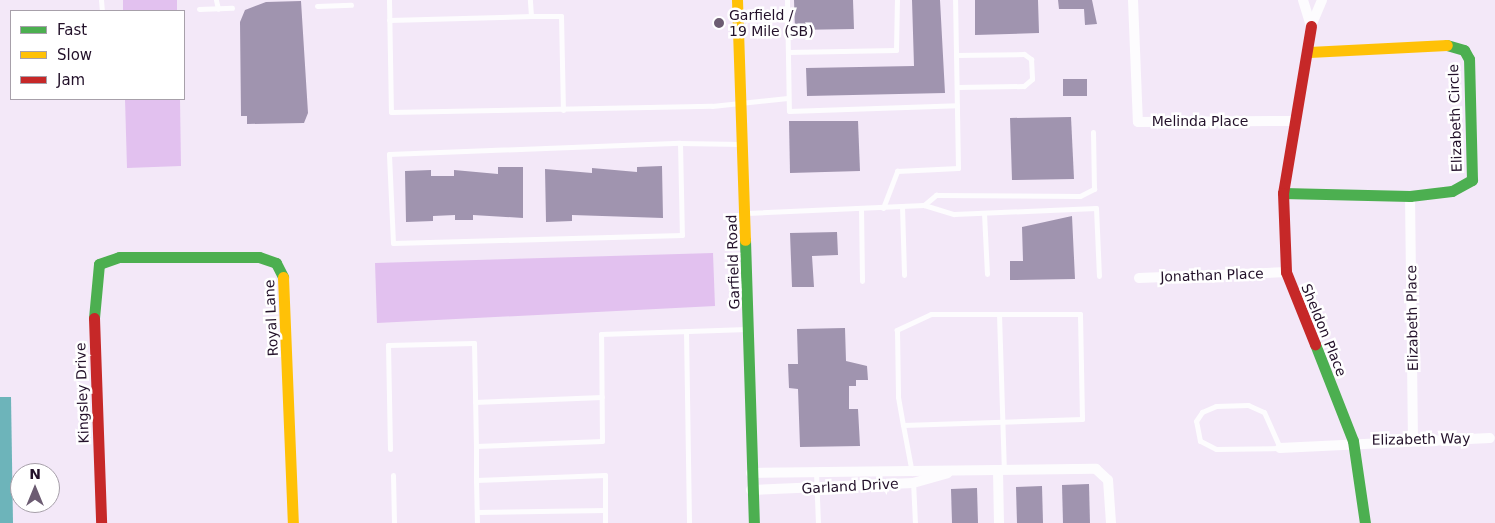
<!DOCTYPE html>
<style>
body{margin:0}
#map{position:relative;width:1495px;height:523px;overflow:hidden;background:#f3e8f8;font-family:"DejaVu Sans",sans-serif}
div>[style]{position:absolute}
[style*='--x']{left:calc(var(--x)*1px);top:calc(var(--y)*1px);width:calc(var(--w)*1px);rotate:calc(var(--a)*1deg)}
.green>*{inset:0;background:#e2c1ef}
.water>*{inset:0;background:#6db4ba}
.building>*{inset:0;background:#a094af}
.lane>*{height:5px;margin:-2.5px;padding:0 2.5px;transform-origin:2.5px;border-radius:2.5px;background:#fdfcfe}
.street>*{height:10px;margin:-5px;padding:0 5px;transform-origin:5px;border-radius:5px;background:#fdfcfe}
.fast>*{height:11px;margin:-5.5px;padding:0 5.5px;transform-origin:5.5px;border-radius:5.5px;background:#4caf50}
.slow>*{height:11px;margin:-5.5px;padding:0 5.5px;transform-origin:5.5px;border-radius:5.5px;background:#ffc107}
.jam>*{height:11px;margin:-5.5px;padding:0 5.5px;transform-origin:5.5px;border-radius:5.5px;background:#c62828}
.dots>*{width:14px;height:14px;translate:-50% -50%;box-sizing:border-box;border:2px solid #fff;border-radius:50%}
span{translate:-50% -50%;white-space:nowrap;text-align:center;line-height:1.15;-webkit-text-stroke:5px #fff;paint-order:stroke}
.poi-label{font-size:14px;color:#23112a}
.left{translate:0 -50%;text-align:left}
.street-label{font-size:14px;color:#23112a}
.legend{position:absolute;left:10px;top:10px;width:175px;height:90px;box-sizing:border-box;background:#fff;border:1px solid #a7a0aa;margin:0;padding:6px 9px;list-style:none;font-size:15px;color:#23112a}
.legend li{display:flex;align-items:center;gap:10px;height:25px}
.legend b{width:25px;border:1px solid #a7a0aa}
.north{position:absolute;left:10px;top:463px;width:50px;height:50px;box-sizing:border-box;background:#fff;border:1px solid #a7a0aa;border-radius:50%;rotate:0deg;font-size:14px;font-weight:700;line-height:20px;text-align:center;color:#23112a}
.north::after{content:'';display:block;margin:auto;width:18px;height:22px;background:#6c5c72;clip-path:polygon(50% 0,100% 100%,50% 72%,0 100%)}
</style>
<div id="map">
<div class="green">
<div style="clip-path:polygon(123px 0,177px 0,177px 11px,123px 11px)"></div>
<div style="clip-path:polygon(125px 99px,180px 99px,181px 166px,127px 168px)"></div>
<div style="clip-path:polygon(713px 253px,715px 306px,377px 323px,375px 263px)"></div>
</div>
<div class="water">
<div style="clip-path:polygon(0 397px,11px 397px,13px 523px,0 523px)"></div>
</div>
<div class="building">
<div style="clip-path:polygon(794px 0,853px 0,854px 29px,795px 30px)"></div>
<div style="clip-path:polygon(912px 0,940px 0,945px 93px,807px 96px,806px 68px,914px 66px)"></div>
<div style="clip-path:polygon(975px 0,1038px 0,1039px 33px,975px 35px)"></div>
<div style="clip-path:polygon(1058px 0,1092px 0,1097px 24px,1085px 25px,1084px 9px,1059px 9px)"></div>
<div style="clip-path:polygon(301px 1px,308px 113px,304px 123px,247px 124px,247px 116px,241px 116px,240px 22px,245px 10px,266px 2px)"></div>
<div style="clip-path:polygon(1063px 79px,1087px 79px,1087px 96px,1063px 96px)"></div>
<div style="clip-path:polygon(1071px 117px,1074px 179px,1012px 180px,1010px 118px)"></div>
<div style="clip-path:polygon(789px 121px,858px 121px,860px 171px,790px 173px)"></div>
<div style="clip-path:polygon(662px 166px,663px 218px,572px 215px,572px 221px,546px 222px,545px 169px,592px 173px,592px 168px,637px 172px,637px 167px)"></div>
<div style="clip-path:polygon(498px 167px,523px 167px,523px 218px,473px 215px,473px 220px,455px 220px,455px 215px,433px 216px,433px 221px,406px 222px,405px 171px,431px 170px,431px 176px,454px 176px,454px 170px,498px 174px)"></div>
<div style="clip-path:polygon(1072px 216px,1075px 279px,1010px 280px,1010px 261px,1023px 261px,1022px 227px)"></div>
<div style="clip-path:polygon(837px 232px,838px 255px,812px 256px,814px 287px,792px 287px,790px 233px)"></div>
<div style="clip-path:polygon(845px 328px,846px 361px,867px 366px,868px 380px,856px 380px,856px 386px,849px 386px,849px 409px,858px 409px,860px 446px,800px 447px,798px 389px,789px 388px,788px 364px,798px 364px,797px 329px)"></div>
<div style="clip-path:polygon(1089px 484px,1090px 523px,1063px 523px,1062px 485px)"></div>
<div style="clip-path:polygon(1042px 486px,1043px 523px,1017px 523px,1016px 487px)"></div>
<div style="clip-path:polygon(977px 488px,978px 523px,952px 523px,951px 489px)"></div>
</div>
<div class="lane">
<div style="--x:101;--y:0;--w:11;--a:85"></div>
<div style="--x:216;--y:0;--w:9;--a:77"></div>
<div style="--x:389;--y:0;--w:112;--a:89"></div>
<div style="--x:391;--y:112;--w:321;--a:-1.1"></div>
<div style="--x:712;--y:106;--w:76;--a:-6"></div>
<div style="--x:787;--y:0;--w:111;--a:89"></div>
<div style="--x:789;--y:111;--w:168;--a:-2"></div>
<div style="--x:317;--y:6;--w:34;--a:-2"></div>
<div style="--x:199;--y:9;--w:33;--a:-2"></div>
<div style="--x:739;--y:15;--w:48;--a:-3.6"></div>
<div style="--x:531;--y:16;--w:30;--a:0"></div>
<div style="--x:561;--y:16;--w:94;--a:88.8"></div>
<div style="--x:389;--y:20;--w:142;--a:-1.6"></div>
<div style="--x:531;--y:16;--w:16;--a:-94"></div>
<div style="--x:788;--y:52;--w:108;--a:-1.1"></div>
<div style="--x:896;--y:50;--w:50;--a:-88.9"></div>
<div style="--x:956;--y:55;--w:68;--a:-0.8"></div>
<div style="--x:1024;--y:54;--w:9;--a:36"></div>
<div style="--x:1031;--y:59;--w:20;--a:87"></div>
<div style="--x:1032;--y:79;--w:11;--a:139"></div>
<div style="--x:1024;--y:86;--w:67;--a:179.1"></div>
<div style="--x:680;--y:143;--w:92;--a:88.8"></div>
<div style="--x:682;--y:235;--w:289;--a:178.4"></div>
<div style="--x:393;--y:243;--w:89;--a:-92.6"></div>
<div style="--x:389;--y:154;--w:291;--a:-2.2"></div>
<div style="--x:680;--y:143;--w:61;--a:0.9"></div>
<div style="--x:924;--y:205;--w:16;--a:-40"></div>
<div style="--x:936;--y:195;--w:144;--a:0.4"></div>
<div style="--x:1080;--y:196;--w:16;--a:-27"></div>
<div style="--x:1094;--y:189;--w:57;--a:-91"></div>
<div style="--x:902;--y:206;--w:69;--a:88.3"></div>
<div style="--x:861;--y:208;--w:73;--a:89.2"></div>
<div style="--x:883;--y:208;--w:40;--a:-69"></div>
<div style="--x:897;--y:171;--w:61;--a:-2.8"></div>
<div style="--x:958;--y:168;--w:168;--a:-91"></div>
<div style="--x:747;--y:213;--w:177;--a:-2.6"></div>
<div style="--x:924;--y:205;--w:31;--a:17"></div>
<div style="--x:954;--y:214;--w:142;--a:-2.4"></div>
<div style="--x:1096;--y:208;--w:68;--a:87.5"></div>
<div style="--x:984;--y:213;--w:61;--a:87.2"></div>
<div style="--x:999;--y:314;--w:156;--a:88.2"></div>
<div style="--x:686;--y:331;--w:192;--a:89.1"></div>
<div style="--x:475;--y:402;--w:127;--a:-2.3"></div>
<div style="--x:1248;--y:405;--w:17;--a:24"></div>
<div style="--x:1264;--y:412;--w:39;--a:66"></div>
<div style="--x:1280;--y:448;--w:64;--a:179.1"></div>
<div style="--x:1216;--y:449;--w:18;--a:-153"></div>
<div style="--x:1200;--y:441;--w:20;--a:-101"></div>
<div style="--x:1196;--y:421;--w:11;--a:-56"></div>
<div style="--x:1202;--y:412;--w:15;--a:-23"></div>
<div style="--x:1216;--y:406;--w:32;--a:-2"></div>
<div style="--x:903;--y:425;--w:179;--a:-1.9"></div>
<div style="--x:1082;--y:419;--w:105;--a:-91.1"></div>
<div style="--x:1080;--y:314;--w:149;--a:180"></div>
<div style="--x:931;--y:314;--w:38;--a:155"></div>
<div style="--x:897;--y:330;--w:67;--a:89.1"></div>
<div style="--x:898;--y:397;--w:28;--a:80"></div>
<div style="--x:903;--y:425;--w:49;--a:79.4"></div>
<div style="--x:476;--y:446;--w:34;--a:90"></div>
<div style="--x:476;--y:480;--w:129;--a:-2.2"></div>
<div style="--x:605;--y:475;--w:48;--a:90"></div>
<div style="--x:390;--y:449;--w:104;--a:-91.1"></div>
<div style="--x:388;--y:345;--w:86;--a:-1.3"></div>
<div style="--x:474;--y:343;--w:103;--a:88.9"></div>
<div style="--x:476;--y:446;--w:126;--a:-2.3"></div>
<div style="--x:602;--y:441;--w:107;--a:-90.5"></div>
<div style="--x:601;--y:334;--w:146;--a:-2"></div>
<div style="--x:816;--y:472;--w:51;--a:87.8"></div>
<div style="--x:393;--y:475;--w:48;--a:88.8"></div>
<div style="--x:476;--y:480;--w:43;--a:88.7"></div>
<div style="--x:913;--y:481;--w:42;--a:87.3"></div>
<div style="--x:477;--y:512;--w:128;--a:-0.9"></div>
</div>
<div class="street">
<div style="--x:1133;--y:0;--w:122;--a:87.7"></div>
<div style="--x:1138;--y:122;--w:155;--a:-0.4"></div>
<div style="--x:1303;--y:0;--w:27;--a:73"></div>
<div style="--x:1311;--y:26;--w:28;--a:-67"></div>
<div style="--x:1410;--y:196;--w:244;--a:89.3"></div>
<div style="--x:1139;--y:278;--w:147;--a:-2.3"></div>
<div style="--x:1280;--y:448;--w:210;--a:-2.7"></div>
<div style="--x:998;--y:471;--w:52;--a:88.9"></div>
<div style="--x:751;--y:473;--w:345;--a:-0.7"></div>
<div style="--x:1096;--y:469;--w:16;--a:43"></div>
<div style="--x:1108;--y:480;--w:43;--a:86"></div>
<div style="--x:751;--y:490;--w:162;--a:-2.5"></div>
<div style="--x:913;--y:483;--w:36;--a:-16"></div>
</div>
<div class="fast">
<div style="--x:1283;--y:193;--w:127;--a:1.4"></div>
<div style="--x:1410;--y:196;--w:42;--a:-6.8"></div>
<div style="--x:1452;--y:191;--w:23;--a:-29"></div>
<div style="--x:1472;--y:180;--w:121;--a:-91.4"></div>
<div style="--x:1469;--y:59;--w:10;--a:-119"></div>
<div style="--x:1464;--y:50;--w:18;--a:-164"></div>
<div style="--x:745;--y:240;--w:283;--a:88.2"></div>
<div style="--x:94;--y:318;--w:54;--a:-84.7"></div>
<div style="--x:99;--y:264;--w:21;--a:-19"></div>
<div style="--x:119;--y:257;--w:140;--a:0"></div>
<div style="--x:259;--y:257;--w:18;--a:19"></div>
<div style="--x:276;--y:263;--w:16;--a:63"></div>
<div style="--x:1315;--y:344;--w:104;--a:68.6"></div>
<div style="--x:1353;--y:441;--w:83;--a:81.7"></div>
</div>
<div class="slow">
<div style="--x:737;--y:0;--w:240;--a:88.1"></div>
<div style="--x:1309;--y:52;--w:138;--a:-2.9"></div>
<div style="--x:283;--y:277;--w:246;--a:87.7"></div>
</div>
<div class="jam">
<div style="--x:1311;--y:26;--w:169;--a:99.5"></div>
<div style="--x:1283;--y:193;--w:79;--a:87.8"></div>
<div style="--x:1286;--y:272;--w:78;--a:68.1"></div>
<div style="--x:94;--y:318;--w:205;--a:88"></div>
</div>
<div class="dots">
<div style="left:719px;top:23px;background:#6c5c72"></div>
</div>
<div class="poi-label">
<span class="left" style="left:729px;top:23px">Garfield /<br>19 Mile (SB)</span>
</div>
<div class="street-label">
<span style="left:1455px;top:118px;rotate:-92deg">Elizabeth Circle</span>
<span style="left:1200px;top:121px">Melinda Place</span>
<span style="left:733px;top:262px;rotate:-92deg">Garfield Road</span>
<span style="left:1212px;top:275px;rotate:-2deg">Jonathan Place</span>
<span style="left:271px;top:318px;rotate:-93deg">Royal Lane</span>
<span style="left:1412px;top:318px;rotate:-91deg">Elizabeth Place</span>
<span style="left:1324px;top:330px;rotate:68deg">Sheldon Place</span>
<span style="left:82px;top:393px;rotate:-92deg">Kingsley Drive</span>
<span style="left:1421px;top:439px;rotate:-1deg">Elizabeth Way</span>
<span style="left:850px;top:486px;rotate:-3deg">Garland Drive</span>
</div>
<ul class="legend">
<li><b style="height:6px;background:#4caf50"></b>Fast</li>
<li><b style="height:6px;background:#ffc107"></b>Slow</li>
<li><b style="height:6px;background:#c62828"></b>Jam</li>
</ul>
<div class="north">N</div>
</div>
